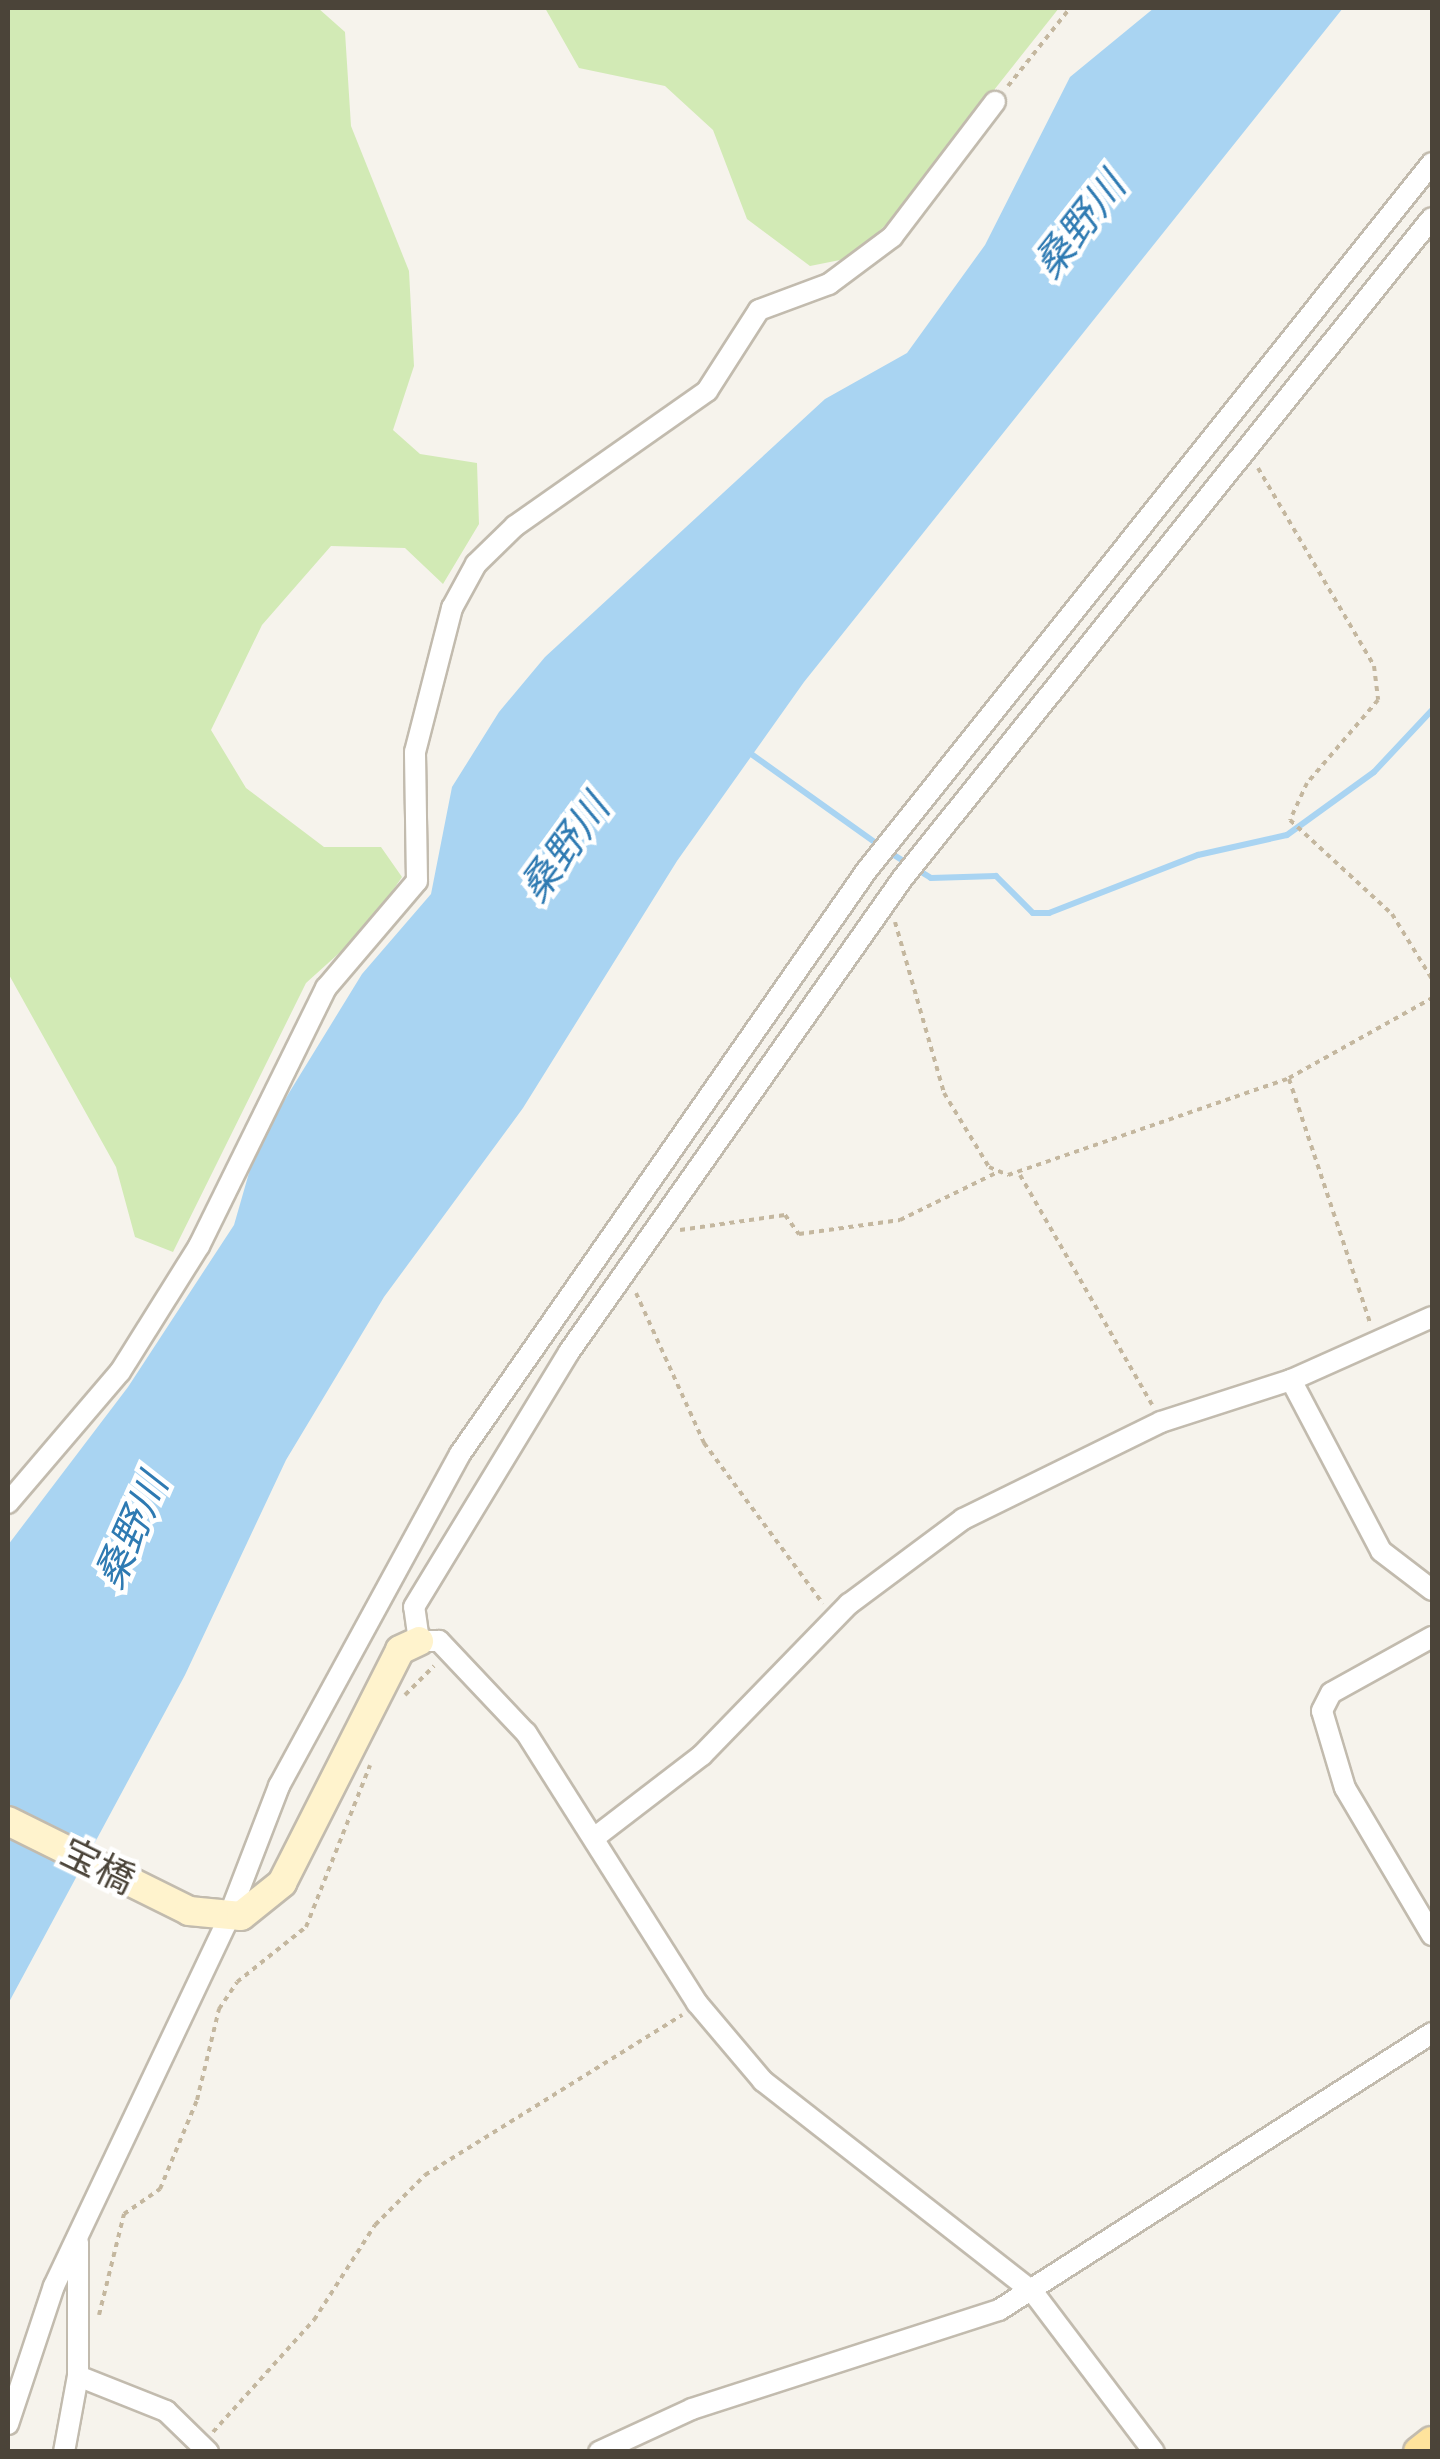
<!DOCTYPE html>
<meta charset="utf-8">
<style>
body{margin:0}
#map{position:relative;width:1440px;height:2459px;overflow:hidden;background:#f6f3ec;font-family:"Titillium Web","Noto Sans JP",sans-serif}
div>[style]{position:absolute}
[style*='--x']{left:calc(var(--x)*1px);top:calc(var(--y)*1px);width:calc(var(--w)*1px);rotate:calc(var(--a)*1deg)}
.green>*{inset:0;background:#d2eab5}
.water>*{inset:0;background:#a9d4f2}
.stream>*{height:6px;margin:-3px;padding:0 3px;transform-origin:3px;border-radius:3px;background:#a9d4f2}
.path>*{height:4px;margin-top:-2px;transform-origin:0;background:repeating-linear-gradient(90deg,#c4b79f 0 5px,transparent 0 10px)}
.roads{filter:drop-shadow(2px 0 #c2bbae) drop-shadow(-2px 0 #c2bbae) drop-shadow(0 2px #c2bbae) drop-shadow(0 -2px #c2bbae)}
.street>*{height:20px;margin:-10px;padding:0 10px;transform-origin:10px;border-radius:10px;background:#fff}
.secondary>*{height:28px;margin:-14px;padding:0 14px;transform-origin:14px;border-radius:14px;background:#fff3cd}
.primary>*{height:30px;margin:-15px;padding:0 15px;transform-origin:15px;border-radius:15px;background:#ffe39c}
span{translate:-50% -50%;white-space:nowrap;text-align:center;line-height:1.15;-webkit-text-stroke:9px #fff;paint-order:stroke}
.street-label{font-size:38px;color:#4b4439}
.water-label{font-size:40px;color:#2e7ab2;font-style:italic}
.frame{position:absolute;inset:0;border:10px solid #4b4439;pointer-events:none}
</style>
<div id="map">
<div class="green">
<div style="clip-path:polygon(8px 8px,318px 8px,345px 32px,351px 126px,409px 271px,414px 366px,393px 430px,420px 454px,477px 463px,479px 524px,443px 584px,405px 548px,331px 546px,262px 625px,211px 730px,246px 788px,324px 847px,381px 847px,402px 877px,367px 928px,306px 983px,173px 1252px,135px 1237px,116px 1167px,8px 973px)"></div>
<div style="clip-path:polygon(545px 8px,1059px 8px,891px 220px,850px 258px,810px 266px,747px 219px,713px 130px,665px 86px,579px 68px)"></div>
</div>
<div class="water">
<div style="clip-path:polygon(1154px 8px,1343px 8px,804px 682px,677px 861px,523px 1108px,384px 1297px,286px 1460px,185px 1675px,8px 2004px,8px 1545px,128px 1387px,234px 1225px,257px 1145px,362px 974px,431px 894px,452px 787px,499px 712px,545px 657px,825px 399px,907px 353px,985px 245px,1070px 77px)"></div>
</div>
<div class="stream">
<div style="--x:747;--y:751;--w:162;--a:35.5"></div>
<div style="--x:889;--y:852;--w:49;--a:31.8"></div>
<div style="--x:931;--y:878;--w:65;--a:-1.8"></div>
<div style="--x:996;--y:876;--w:52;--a:45"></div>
<div style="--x:1033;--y:913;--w:16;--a:0"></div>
<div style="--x:1049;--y:913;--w:160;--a:-21.3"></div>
<div style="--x:1198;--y:855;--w:91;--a:-12.7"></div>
<div style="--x:1287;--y:835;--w:107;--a:-35.9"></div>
<div style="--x:1374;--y:772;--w:85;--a:-46.9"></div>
</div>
<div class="path">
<div style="--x:1008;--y:86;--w:100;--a:-51.5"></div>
<div style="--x:1258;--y:468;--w:229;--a:59.6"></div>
<div style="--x:1374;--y:666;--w:34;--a:83"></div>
<div style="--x:1378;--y:700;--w:109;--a:130.5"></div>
<div style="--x:1307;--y:783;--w:41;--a:114.7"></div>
<div style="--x:1290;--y:820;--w:139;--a:42.7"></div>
<div style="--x:1392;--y:914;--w:76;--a:58.4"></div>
<div style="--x:895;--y:922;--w:178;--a:74"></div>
<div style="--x:944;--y:1093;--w:87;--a:58.7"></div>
<div style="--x:989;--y:1167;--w:21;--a:23"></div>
<div style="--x:1008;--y:1175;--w:297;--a:-19"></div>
<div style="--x:1289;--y:1078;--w:164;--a:-29.2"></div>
<div style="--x:1289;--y:1079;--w:259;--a:71.6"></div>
<div style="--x:1020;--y:1175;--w:265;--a:60.1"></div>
<div style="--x:680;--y:1230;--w:106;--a:-8.1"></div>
<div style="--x:785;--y:1215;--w:24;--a:54"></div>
<div style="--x:799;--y:1234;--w:102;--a:-7.9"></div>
<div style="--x:900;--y:1220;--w:109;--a:-26.1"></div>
<div style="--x:636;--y:1293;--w:165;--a:65.6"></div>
<div style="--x:704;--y:1443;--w:200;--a:53.5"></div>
<div style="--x:405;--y:1695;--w:41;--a:-45"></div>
<div style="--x:99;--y:2315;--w:104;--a:-76.1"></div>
<div style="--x:124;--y:2214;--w:44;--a:-34.8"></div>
<div style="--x:160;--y:2189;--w:96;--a:-67.4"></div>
<div style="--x:197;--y:2100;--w:94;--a:-76.4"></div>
<div style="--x:219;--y:2009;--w:32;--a:-56"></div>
<div style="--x:237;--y:1982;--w:88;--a:-38.6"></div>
<div style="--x:306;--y:1927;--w:174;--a:-68.4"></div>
<div style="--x:213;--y:2432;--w:151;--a:-48"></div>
<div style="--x:314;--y:2320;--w:113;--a:-57.3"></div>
<div style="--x:375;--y:2225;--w:71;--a:-45"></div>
<div style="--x:425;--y:2175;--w:303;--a:-31.9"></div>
</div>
<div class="roads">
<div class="street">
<div style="--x:1291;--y:1380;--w:193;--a:62.2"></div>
<div style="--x:1381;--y:1551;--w:64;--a:37.4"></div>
<div style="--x:8;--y:1503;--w:172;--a:-49.5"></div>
<div style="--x:120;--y:1372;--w:149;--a:-57.9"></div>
<div style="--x:199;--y:1246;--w:288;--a:-63.8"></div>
<div style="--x:326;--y:988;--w:140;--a:-49.6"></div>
<div style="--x:417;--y:881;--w:129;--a:-90.9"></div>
<div style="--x:415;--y:752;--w:149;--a:-75.6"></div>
<div style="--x:452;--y:608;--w:50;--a:-61.4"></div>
<div style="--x:476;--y:564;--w:54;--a:-44.3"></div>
<div style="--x:515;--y:526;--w:235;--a:-35.1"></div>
<div style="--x:707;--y:391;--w:96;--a:-57.3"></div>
<div style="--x:759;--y:310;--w:75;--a:-20.4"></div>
<div style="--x:829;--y:284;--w:79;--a:-36.7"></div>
<div style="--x:892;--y:237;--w:170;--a:-52.7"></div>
<div style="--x:1432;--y:1637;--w:115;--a:151"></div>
<div style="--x:1331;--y:1693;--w:20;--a:117"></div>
<div style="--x:1322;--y:1711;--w:80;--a:73.4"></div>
<div style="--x:1345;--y:1788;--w:171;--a:59.4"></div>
<div style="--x:594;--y:1838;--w:136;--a:-37.5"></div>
<div style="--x:702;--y:1755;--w:211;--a:-45.8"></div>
<div style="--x:849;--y:1604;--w:142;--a:-36.7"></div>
<div style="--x:963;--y:1519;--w:220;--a:-26.1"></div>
<div style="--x:1161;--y:1422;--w:137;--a:-17.9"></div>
<div style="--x:1291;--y:1380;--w:154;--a:-24.1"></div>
<div style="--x:78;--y:2376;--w:95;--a:21.7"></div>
<div style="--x:166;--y:2411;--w:59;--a:44.3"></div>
<div style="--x:8;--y:2424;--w:145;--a:-71.6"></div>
<div style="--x:54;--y:2286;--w:404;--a:-64.6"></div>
<div style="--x:227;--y:1921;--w:145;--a:-68.9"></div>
<div style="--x:279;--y:1786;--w:378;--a:-61.4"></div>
<div style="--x:460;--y:1454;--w:712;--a:-55.13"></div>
<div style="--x:867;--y:870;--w:905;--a:-51.37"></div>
<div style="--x:64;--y:2452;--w:77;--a:-79.6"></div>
<div style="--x:78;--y:2376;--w:134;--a:-90"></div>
<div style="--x:599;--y:2452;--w:102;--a:-24.8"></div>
<div style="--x:692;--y:2409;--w:323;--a:-17.9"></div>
<div style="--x:999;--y:2310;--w:514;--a:-32.61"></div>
<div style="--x:1154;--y:2452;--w:201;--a:-127.1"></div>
<div style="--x:1033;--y:2292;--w:343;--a:-142"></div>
<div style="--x:763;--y:2081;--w:102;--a:-130.2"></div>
<div style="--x:697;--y:2003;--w:320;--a:-122.3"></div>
<div style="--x:526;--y:1733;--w:127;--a:-133.4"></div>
<div style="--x:439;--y:1641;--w:20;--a:180"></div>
<div style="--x:419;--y:1641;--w:34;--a:-98"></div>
<div style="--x:414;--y:1607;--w:298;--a:-58.7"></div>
<div style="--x:569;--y:1352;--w:578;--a:-54.85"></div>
<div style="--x:902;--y:879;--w:847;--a:-51.28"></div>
</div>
<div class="secondary">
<div style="--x:8;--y:1821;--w:202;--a:26.4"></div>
<div style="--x:189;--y:1911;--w:52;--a:5.5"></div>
<div style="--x:241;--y:1916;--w:53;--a:-38.8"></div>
<div style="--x:282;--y:1883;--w:261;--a:-63.1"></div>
<div style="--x:400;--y:1650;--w:21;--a:-25"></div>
</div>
<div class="primary">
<div style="--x:1419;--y:2452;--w:16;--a:-38"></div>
</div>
</div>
<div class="street-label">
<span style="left:98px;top:1866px;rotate:26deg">宝橋</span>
</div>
<div class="water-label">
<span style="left:1079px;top:225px;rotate:-52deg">桑野川</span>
<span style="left:564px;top:848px;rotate:-54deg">桑野川</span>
<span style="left:131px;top:1531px;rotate:-66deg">桑野川</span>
</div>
<div class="frame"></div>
</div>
